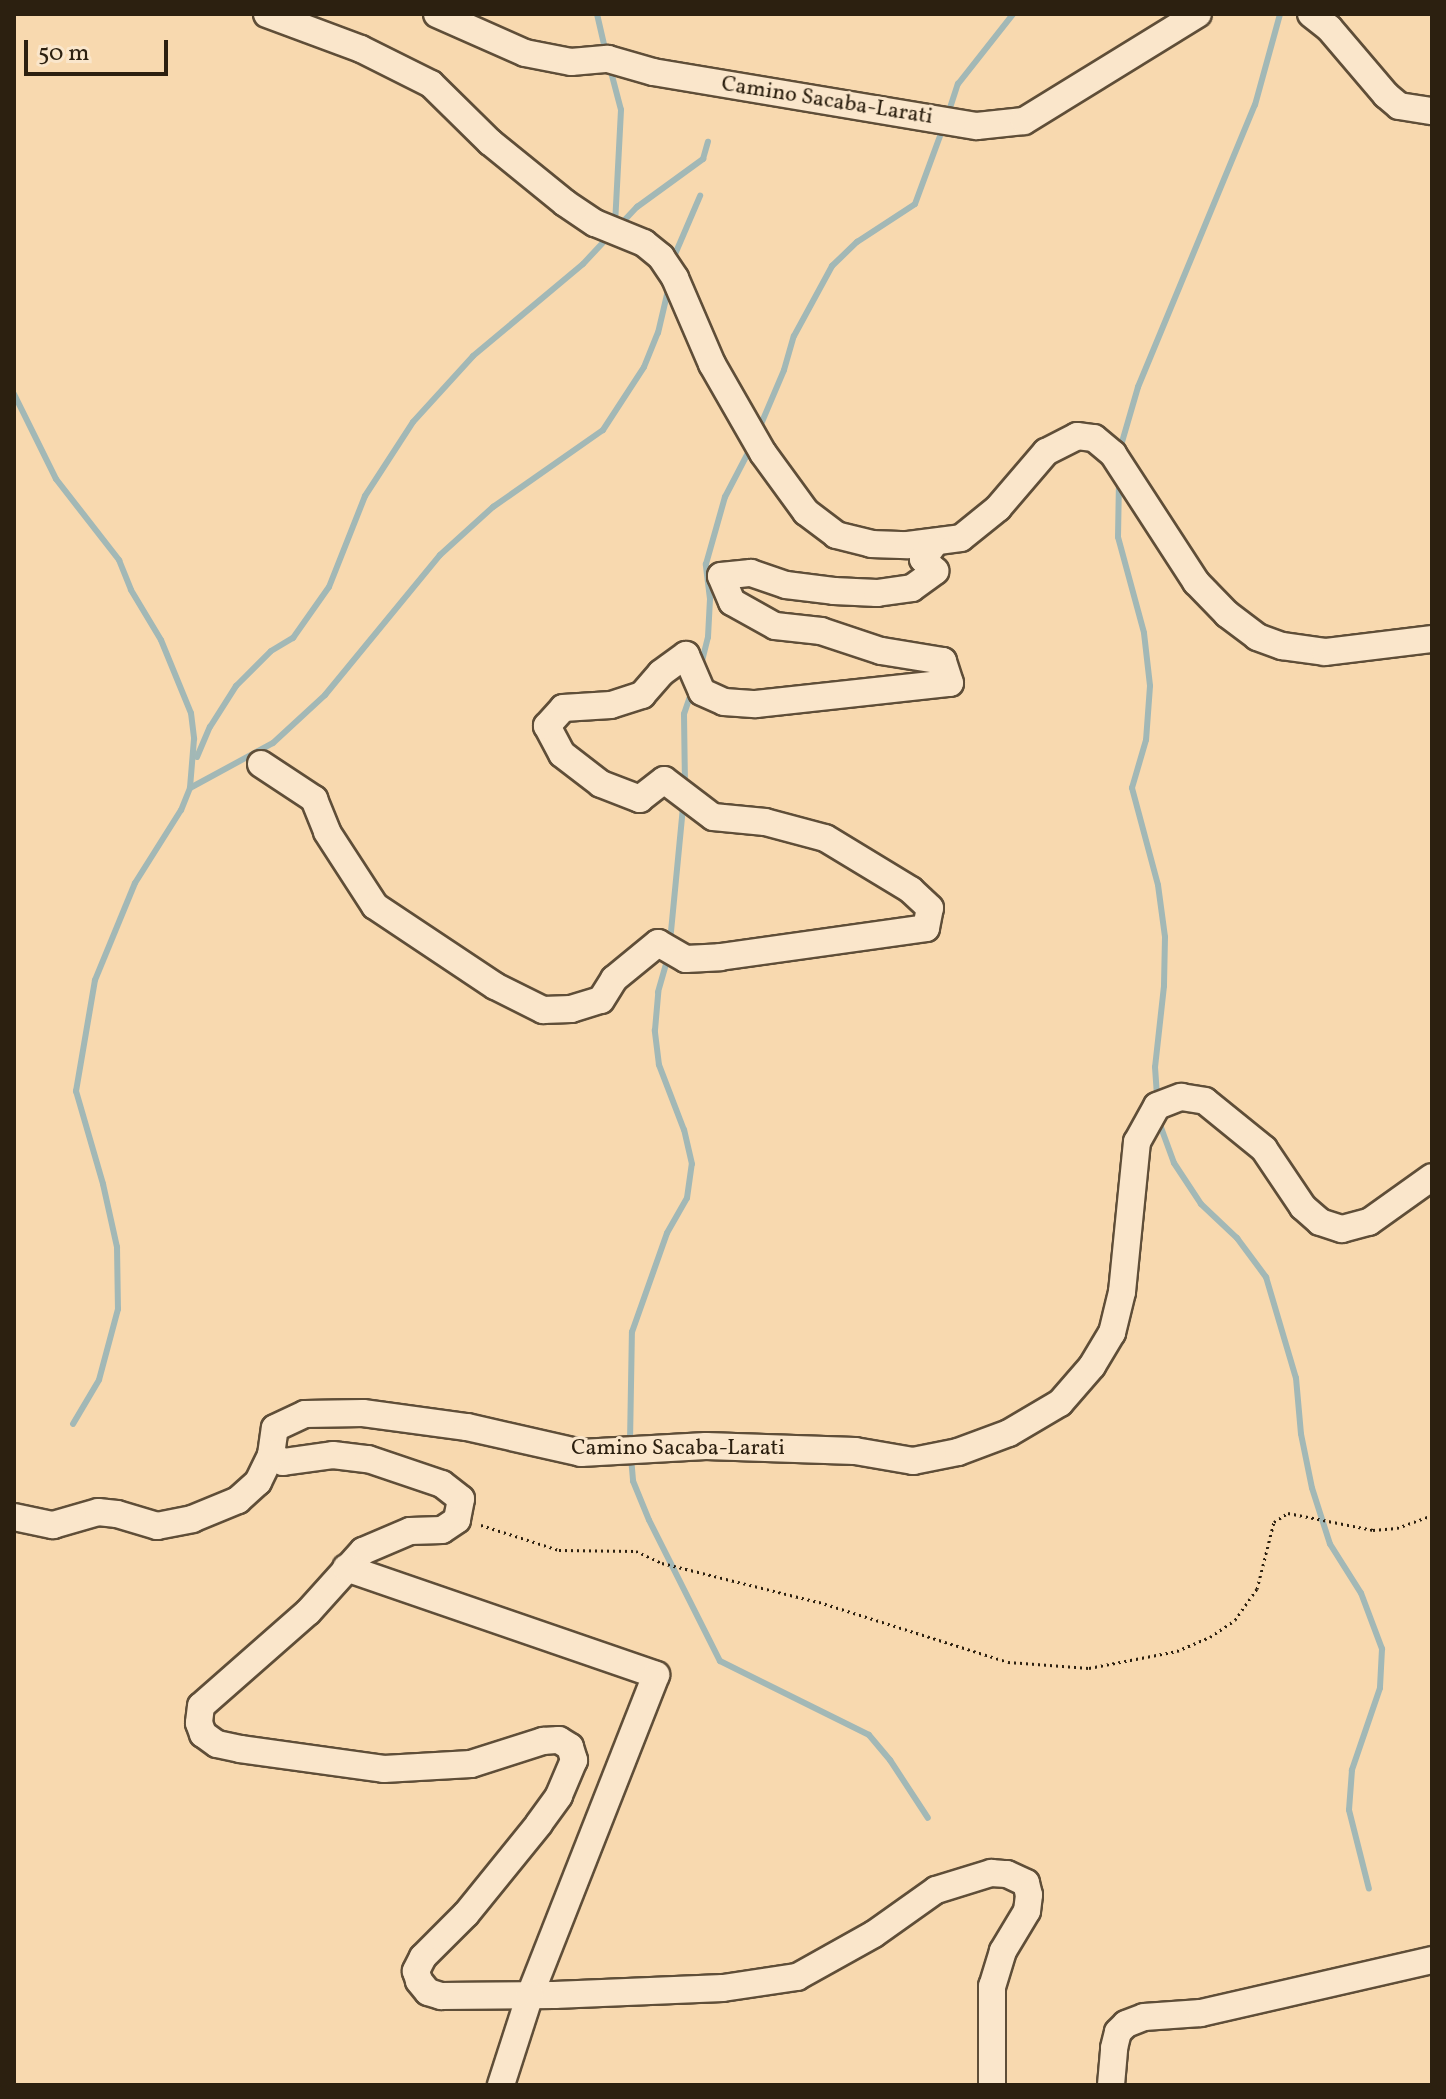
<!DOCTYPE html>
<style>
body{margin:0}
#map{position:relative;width:1446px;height:2099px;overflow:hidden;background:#f8d9af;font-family:Vollkorn,serif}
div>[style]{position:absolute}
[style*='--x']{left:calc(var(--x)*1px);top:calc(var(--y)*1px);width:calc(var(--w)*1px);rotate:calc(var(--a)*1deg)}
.stream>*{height:6px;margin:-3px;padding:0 3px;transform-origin:3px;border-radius:3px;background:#a2b8b6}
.path>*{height:3px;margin-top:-1.5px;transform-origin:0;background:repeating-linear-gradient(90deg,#2c2010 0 2px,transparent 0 6px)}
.roads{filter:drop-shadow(2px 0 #5f4e38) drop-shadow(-2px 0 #5f4e38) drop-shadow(0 2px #5f4e38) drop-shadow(0 -2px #5f4e38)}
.minor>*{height:26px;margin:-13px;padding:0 13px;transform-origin:13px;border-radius:13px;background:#fae6cb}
span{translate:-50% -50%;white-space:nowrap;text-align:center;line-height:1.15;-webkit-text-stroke:6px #fae6cb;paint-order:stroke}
.street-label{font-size:22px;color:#2c2010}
.frame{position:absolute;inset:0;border:16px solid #2c2010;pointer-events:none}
.scale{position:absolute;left:24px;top:40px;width:144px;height:36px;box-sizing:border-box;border:4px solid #2c2010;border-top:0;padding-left:10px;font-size:24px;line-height:28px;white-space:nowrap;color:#2c2010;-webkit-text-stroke:6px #fae6cb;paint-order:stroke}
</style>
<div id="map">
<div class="stream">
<div style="--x:597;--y:14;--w:40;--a:77"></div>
<div style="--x:610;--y:68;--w:43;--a:75.3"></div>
<div style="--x:621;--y:110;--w:113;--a:93"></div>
<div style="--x:948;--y:114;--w:32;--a:-72"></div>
<div style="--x:958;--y:84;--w:89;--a:-51.8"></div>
<div style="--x:620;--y:225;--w:25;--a:-47"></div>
<div style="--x:637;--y:207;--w:82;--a:-36"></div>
<div style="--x:703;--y:159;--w:18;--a:-74"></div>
<div style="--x:673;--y:259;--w:69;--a:-66.8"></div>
<div style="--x:14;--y:394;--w:95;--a:63.7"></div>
<div style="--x:56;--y:479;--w:103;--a:52.1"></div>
<div style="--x:119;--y:560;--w:32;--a:68"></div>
<div style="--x:131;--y:590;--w:58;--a:59"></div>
<div style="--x:161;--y:640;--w:79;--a:67.7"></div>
<div style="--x:191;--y:713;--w:26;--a:83"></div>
<div style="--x:194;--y:739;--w:49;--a:94.7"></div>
<div style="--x:190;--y:788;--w:24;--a:112"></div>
<div style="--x:181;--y:810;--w:86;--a:122.2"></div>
<div style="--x:135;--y:883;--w:105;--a:112.4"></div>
<div style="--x:95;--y:980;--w:113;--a:99.7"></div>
<div style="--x:76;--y:1091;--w:97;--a:73.8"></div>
<div style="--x:103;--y:1184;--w:65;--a:77.5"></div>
<div style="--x:117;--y:1247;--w:62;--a:89.1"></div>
<div style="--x:118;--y:1309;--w:73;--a:105"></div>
<div style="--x:99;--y:1380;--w:51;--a:120.6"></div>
<div style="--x:759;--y:429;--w:64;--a:-67"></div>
<div style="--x:784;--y:370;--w:35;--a:-74"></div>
<div style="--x:794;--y:336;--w:80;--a:-61.5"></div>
<div style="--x:832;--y:266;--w:35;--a:-44"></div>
<div style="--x:857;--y:242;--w:69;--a:-33.2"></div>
<div style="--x:915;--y:204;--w:81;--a:-69.8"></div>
<div style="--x:1120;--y:449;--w:65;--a:-73.8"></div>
<div style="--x:1138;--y:387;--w:305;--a:-67.5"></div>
<div style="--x:1255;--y:105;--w:94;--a:-74.6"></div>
<div style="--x:1119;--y:480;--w:57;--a:91"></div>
<div style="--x:1118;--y:537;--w:99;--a:74.8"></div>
<div style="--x:1144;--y:633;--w:53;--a:83.5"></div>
<div style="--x:1150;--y:686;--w:54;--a:94.2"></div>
<div style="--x:1146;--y:740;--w:50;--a:106.3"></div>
<div style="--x:1132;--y:788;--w:100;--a:75"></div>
<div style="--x:1158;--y:885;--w:52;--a:82.3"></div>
<div style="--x:1165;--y:937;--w:49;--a:91.2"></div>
<div style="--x:1164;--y:986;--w:81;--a:96.3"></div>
<div style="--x:1155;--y:1067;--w:32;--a:86"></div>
<div style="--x:701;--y:665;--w:29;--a:-76"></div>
<div style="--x:708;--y:637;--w:38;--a:-87"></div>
<div style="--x:710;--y:599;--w:35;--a:-97"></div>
<div style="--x:706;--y:564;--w:70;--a:-74.2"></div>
<div style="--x:725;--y:497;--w:56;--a:-62.5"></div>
<div style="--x:197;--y:757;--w:33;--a:-67"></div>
<div style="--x:210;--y:727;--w:49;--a:-57.6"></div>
<div style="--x:236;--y:686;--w:49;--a:-45"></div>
<div style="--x:271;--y:651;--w:26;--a:-31"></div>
<div style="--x:293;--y:638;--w:62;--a:-54.8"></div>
<div style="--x:329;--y:587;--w:98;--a:-68.4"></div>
<div style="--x:365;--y:496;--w:88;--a:-57"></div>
<div style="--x:413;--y:422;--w:89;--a:-47.7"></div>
<div style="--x:473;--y:356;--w:143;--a:-39.9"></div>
<div style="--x:583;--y:264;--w:38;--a:-47"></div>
<div style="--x:685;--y:786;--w:72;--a:-90.8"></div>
<div style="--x:684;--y:714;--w:24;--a:-71"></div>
<div style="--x:190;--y:788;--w:94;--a:-28.5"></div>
<div style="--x:273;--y:743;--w:71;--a:-42.7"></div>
<div style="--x:325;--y:695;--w:181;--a:-50.6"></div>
<div style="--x:440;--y:555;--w:72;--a:-42.2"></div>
<div style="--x:493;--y:507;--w:134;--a:-35"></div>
<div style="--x:603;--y:430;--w:75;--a:-56.9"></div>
<div style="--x:644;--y:367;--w:37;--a:-68"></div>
<div style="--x:658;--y:333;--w:48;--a:-76.8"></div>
<div style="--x:670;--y:942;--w:137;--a:-84.5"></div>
<div style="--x:1159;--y:1122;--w:44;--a:69.9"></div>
<div style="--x:1174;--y:1163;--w:49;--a:56.6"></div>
<div style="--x:1201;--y:1204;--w:50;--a:43.4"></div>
<div style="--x:1237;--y:1238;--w:49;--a:53.4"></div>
<div style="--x:1266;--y:1277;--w:105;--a:73.5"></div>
<div style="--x:1296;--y:1378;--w:56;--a:84.9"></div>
<div style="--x:1301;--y:1434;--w:55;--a:78.5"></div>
<div style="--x:1312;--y:1488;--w:59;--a:72.2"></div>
<div style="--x:1330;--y:1544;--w:58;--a:57.7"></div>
<div style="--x:1361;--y:1593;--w:60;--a:69.4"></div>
<div style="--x:1382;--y:1649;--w:39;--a:93"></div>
<div style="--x:1380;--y:1688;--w:87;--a:108.9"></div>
<div style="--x:1352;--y:1770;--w:40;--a:94.3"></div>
<div style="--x:1349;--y:1810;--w:81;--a:75.8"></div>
<div style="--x:630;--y:1442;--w:110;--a:-89"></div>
<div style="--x:632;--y:1332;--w:105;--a:-70.5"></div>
<div style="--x:667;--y:1233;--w:40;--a:-60.3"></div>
<div style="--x:687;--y:1198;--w:34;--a:-82"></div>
<div style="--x:692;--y:1164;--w:35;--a:-103"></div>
<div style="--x:684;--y:1130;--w:70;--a:-111"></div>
<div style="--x:659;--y:1065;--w:35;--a:-97"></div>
<div style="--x:655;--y:1030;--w:38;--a:-85"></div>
<div style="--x:658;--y:992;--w:36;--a:-74"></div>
<div style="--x:631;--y:1457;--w:24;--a:85"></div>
<div style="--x:633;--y:1481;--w:42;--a:67.7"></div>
<div style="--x:649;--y:1520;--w:158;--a:63.3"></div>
<div style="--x:720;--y:1661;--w:166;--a:26.4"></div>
<div style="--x:869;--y:1735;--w:33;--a:50"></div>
<div style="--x:890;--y:1760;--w:69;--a:56.8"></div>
</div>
<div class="path">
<div style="--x:481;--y:1525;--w:82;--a:17.8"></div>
<div style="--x:559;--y:1550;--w:77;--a:0.7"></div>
<div style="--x:636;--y:1551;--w:29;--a:25"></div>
<div style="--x:662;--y:1563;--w:162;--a:14"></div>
<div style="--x:819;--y:1602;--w:198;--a:17.6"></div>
<div style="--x:1008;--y:1662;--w:81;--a:4.2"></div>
<div style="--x:1089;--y:1668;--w:90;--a:-10.9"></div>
<div style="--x:1177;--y:1651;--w:36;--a:-23"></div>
<div style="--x:1210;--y:1637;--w:30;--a:-34"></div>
<div style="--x:1235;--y:1620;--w:38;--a:-55"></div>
<div style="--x:1257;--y:1589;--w:69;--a:-75.8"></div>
<div style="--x:1274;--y:1522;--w:17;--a:-33"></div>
<div style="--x:1288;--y:1513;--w:87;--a:11.3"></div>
<div style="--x:1373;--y:1530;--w:24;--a:-5"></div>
<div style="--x:1397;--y:1528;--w:37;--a:-20"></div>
</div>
<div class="roads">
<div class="minor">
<div style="--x:267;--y:14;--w:100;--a:20.4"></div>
<div style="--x:361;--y:49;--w:78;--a:26.6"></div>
<div style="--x:431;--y:84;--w:83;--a:44.5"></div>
<div style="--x:490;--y:142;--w:97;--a:39.1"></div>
<div style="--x:565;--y:203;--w:36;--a:34"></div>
<div style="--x:595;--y:223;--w:53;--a:22.2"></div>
<div style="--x:644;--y:243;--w:22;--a:39"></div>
<div style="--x:661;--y:257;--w:25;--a:56"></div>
<div style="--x:675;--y:278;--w:94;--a:66.7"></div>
<div style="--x:712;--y:364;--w:103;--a:60.2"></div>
<div style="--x:763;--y:453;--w:73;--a:53.9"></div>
<div style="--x:806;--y:512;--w:38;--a:37"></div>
<div style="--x:836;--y:535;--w:36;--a:14"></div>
<div style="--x:871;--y:544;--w:37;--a:2"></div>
<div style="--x:908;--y:545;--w:53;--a:-7.5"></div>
<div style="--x:961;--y:538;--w:48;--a:-39"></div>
<div style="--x:998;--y:508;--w:74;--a:-49.4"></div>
<div style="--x:1046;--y:452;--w:35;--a:-27"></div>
<div style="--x:1077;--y:436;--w:17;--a:7"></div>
<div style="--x:1094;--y:438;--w:25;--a:40"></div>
<div style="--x:1113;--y:454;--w:153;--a:57"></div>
<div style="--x:1196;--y:582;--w:45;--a:45.9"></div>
<div style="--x:1227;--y:614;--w:38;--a:37"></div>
<div style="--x:1257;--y:637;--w:27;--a:20"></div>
<div style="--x:1282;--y:646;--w:43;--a:7.9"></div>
<div style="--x:1325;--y:652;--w:108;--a:-6.9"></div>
<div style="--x:437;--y:14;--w:96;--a:23.9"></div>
<div style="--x:525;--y:53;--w:47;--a:11.1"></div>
<div style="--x:571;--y:62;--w:37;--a:-5"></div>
<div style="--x:608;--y:59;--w:47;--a:16.1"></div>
<div style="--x:653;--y:72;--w:328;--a:9.5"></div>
<div style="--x:977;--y:126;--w:47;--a:-6.1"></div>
<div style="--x:1024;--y:121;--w:204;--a:-31.6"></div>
<div style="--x:1311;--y:14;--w:23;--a:38"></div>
<div style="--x:1329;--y:28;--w:88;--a:49.6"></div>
<div style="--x:1386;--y:95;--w:17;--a:40"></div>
<div style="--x:1399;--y:106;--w:33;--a:9"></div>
<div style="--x:261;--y:764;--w:64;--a:33.4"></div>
<div style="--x:314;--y:799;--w:35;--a:68"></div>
<div style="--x:327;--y:832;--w:88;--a:57"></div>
<div style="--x:375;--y:906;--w:144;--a:33.7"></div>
<div style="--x:495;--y:986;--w:54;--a:26.6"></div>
<div style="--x:543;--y:1010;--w:28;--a:-2"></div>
<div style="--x:571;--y:1009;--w:31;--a:-17"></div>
<div style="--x:601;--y:1000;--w:25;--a:-58"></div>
<div style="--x:614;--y:979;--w:57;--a:-39.3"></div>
<div style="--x:658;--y:943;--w:32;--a:30"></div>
<div style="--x:686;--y:959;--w:34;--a:-3"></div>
<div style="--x:720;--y:957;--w:208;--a:-8"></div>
<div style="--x:926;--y:928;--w:20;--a:-79"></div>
<div style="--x:930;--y:908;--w:26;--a:-137"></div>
<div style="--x:911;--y:890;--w:100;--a:-148.8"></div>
<div style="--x:825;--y:838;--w:62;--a:-165.1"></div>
<div style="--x:765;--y:822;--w:52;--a:-174.5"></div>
<div style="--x:713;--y:817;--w:61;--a:-142.9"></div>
<div style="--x:664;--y:780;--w:31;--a:142"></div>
<div style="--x:640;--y:799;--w:42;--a:-159"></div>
<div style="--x:601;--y:784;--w:49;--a:-142.4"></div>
<div style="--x:562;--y:754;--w:32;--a:-118"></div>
<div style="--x:547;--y:726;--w:24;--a:-48"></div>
<div style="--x:563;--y:708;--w:48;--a:-3.6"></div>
<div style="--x:611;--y:705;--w:33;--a:-18"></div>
<div style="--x:642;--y:695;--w:29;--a:-49"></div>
<div style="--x:661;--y:673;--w:31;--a:-36"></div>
<div style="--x:686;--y:655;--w:40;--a:66.6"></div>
<div style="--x:702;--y:692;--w:24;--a:24"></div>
<div style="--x:724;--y:702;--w:32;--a:4"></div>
<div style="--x:756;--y:704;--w:195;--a:-6.2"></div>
<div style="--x:950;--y:683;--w:23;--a:-108"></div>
<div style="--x:943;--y:661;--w:63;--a:-170.8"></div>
<div style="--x:881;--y:651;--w:63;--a:-161.6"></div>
<div style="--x:821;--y:631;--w:46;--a:-173.8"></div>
<div style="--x:775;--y:626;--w:49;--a:-150.8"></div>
<div style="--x:732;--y:602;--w:28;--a:-113"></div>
<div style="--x:721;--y:576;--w:30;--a:-6"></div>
<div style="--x:751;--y:573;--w:37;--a:19"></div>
<div style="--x:786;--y:585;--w:48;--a:7.1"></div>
<div style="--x:834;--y:591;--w:43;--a:2.7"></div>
<div style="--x:877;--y:593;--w:35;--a:-8"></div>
<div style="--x:912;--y:588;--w:29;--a:-36"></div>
<div style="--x:935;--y:571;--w:17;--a:-135"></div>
<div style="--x:923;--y:559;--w:17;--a:-54"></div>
<div style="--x:271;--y:1455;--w:14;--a:30"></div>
<div style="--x:283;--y:1462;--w:50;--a:-8"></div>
<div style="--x:333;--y:1455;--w:35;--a:7"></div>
<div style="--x:368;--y:1459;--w:78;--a:18.7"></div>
<div style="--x:442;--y:1484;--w:24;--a:38"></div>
<div style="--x:461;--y:1499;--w:21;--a:101"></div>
<div style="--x:457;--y:1520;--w:18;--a:146"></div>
<div style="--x:442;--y:1530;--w:32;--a:178"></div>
<div style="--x:410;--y:1531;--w:51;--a:156.9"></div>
<div style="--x:363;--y:1551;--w:82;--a:132"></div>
<div style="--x:308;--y:1612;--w:142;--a:138.7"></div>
<div style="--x:201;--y:1706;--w:17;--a:97"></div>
<div style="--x:199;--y:1723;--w:12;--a:70"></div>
<div style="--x:203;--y:1734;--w:17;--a:36"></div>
<div style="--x:217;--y:1744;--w:24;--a:12"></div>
<div style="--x:240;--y:1749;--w:145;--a:7.9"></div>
<div style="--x:384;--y:1769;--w:87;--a:-3.3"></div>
<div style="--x:471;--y:1764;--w:76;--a:-17.7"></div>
<div style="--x:543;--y:1741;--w:16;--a:-4"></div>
<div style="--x:559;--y:1740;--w:13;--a:32"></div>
<div style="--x:570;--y:1747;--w:14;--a:73"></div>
<div style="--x:574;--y:1760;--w:39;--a:113"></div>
<div style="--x:559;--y:1796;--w:34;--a:126"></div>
<div style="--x:539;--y:1824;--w:116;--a:129"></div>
<div style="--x:466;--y:1914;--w:61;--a:135"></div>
<div style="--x:423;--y:1957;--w:16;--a:117"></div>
<div style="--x:416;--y:1971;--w:10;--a:73"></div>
<div style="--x:419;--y:1981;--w:14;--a:51"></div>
<div style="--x:428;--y:1992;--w:14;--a:17"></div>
<div style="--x:441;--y:1996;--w:113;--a:-0.5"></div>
<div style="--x:554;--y:1995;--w:169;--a:-2.4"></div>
<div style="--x:723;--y:1988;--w:75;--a:-8.5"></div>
<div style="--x:797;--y:1977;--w:88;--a:-29.2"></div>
<div style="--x:874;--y:1934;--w:76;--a:-35.4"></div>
<div style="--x:936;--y:1890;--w:58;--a:-17.2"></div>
<div style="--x:991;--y:1873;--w:16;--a:4"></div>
<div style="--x:1007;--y:1874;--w:21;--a:25"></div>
<div style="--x:1026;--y:1883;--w:12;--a:76"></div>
<div style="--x:1029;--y:1895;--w:16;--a:97"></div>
<div style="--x:1027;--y:1911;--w:47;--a:121"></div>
<div style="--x:1003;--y:1951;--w:37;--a:107"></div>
<div style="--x:992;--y:1986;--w:99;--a:90"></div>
<div style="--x:14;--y:1517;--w:40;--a:12"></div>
<div style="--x:53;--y:1525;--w:47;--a:-16.1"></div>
<div style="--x:98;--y:1512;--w:19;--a:6"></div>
<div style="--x:117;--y:1514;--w:42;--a:16.7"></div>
<div style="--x:157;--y:1526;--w:36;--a:-11"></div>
<div style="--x:192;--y:1519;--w:50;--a:-22.4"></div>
<div style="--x:238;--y:1500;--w:27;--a:-42"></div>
<div style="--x:258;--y:1482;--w:30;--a:-64"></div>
<div style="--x:271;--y:1455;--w:27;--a:-82"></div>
<div style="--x:275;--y:1428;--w:33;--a:-25"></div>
<div style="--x:305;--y:1414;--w:58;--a:-1"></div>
<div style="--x:363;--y:1413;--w:105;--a:7.7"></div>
<div style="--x:467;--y:1427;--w:117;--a:12.8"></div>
<div style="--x:581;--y:1453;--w:125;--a:-3.2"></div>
<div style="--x:706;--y:1446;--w:149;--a:1.9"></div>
<div style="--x:855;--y:1451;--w:59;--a:9.8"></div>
<div style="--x:913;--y:1461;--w:46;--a:-11.3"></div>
<div style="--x:958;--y:1452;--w:54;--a:-20.4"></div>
<div style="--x:1009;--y:1433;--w:59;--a:-30.5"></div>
<div style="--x:1060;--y:1403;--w:49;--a:-49.1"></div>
<div style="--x:1092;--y:1366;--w:39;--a:-59"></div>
<div style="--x:1112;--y:1333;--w:42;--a:-76.3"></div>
<div style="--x:1122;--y:1292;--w:151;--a:-84.3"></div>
<div style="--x:1137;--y:1142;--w:41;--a:-60.9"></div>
<div style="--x:1157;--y:1106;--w:26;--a:-21"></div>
<div style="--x:1181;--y:1097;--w:24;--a:9"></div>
<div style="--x:1205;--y:1101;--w:76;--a:39.1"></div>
<div style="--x:1264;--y:1149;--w:70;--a:56.1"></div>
<div style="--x:1303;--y:1207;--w:23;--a:41"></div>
<div style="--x:1320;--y:1222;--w:23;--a:18"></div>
<div style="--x:1342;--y:1229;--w:28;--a:-15"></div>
<div style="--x:1369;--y:1222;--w:77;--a:-35.5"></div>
<div style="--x:346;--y:1568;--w:328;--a:19"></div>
<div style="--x:656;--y:1675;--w:344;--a:111.5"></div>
<div style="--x:530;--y:1995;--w:95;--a:107.9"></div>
<div style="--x:1111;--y:2085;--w:37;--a:-85"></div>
<div style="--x:1114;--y:2048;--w:16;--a:-76"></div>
<div style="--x:1118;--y:2032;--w:11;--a:-45"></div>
<div style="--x:1126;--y:2024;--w:19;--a:-21"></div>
<div style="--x:1144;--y:2017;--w:57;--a:-4"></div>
<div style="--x:1201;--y:2013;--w:237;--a:-12.9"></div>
</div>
</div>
<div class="street-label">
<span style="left:827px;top:101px;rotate:9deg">Camino Sacaba-Larati</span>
<span style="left:678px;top:1449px">Camino Sacaba-Larati</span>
</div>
<div class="frame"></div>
<div class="scale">50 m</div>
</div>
